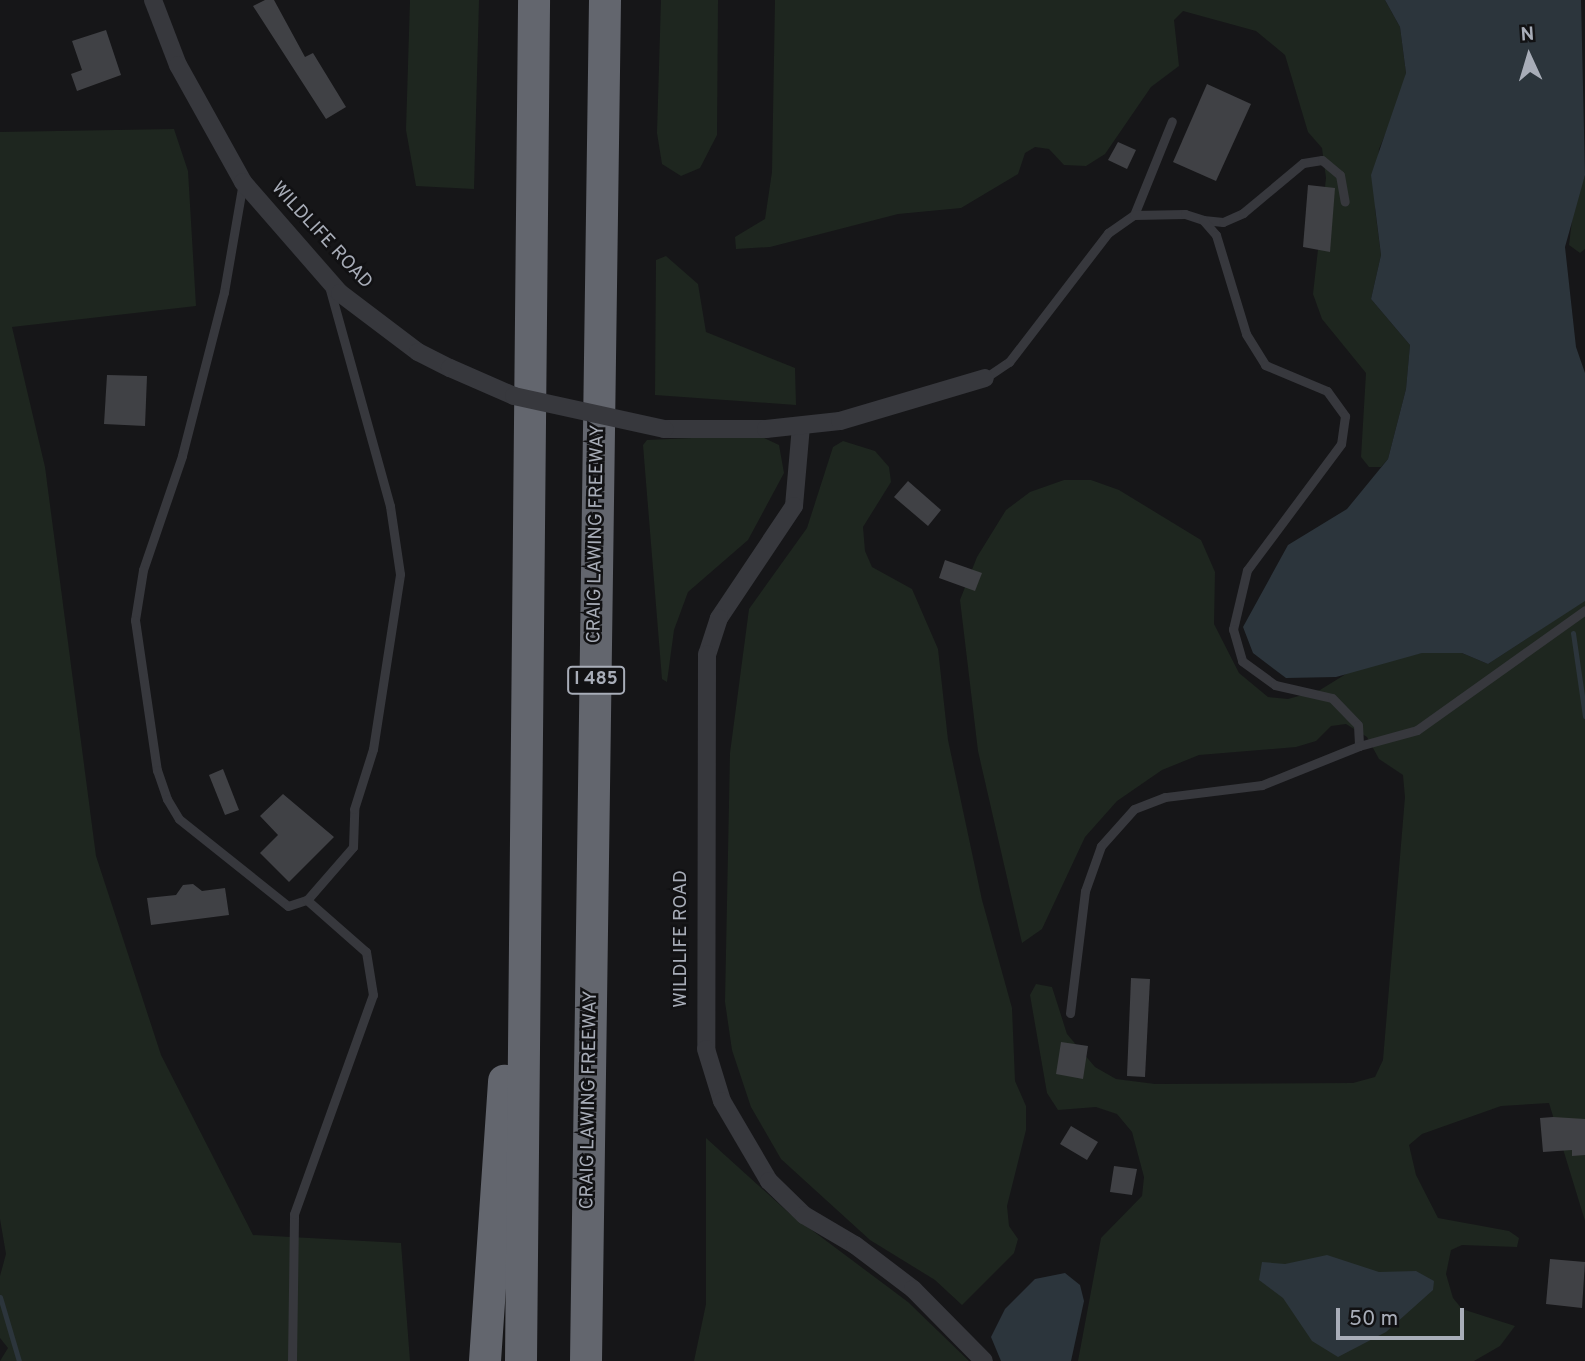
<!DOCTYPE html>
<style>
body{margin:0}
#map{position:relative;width:1585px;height:1361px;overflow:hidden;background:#161618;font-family:Overpass,sans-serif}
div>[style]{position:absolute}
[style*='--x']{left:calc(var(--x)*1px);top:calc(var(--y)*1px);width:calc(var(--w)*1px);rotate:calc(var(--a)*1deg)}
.green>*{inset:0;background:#1e261f}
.water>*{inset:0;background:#2c353c}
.stream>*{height:5px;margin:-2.5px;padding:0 2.5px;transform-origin:2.5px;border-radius:2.5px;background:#2c353c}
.building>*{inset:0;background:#404145}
.lane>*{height:9px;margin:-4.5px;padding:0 4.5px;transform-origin:4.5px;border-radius:4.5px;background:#37383d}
.street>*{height:18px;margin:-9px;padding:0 9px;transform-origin:9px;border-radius:9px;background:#37383d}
.highway>*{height:32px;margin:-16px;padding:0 16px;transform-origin:16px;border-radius:16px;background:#63666e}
.street-bridge>*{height:18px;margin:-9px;padding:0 9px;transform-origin:9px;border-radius:9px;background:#37383d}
span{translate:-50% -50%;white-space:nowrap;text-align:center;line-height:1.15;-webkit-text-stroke:5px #111113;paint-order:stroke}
.shield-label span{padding:2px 5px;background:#111113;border:2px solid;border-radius:5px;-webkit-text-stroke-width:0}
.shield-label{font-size:18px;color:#a8adb8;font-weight:700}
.street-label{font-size:19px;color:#a8adb8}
.north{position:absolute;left:1494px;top:21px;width:70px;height:70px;-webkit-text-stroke:5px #111113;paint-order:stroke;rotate:356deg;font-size:19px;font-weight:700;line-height:28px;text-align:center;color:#a8adb8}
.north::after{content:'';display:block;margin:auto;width:24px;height:32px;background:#a8adb8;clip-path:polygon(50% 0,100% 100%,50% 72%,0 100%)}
.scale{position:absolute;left:1336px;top:1308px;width:128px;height:32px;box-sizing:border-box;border:4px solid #a8adb8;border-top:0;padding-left:9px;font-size:21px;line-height:24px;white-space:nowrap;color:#a8adb8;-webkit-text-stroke:5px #111113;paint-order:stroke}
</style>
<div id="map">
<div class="green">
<div style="clip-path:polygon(410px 0,479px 0,474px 189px,416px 186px,406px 130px)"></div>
<div style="clip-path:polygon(661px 0,718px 0,717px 135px,700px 168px,681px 176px,662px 164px,657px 133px)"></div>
<div style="clip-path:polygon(775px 0,1385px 0,1400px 27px,1406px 73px,1401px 98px,1379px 149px,1375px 209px,1381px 255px,1371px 299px,1410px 345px,1406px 389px,1388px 459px,1381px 467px,1369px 467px,1361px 457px,1366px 373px,1322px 319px,1313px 294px,1326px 178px,1322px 148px,1308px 132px,1285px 55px,1256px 31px,1183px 11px,1174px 20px,1179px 66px,1151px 87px,1105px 154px,1086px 166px,1064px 165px,1049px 149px,1035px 147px,1025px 153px,1018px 174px,961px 208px,898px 214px,770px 247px,736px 249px,735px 237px,765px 219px,772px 172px)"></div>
<div style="clip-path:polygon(174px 129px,188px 171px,196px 306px,12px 327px,45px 467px,96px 856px,161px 1055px,253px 1235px,401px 1243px,410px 1361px,0 1361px,8px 1348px,0 1338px,0 1276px,6px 1254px,0 1219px,0 132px)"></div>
<div style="clip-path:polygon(1585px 175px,1585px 249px,1580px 253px,1569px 245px,1574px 204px)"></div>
<div style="clip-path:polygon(666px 256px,698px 284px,706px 332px,795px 368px,796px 405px,655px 395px,656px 260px)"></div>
<div style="clip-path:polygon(758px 435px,779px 445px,784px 473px,748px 540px,688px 592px,674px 630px,667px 682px,662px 679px,643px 445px,647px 440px)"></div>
<div style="clip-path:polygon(843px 441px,875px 451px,889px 467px,891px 482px,863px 527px,865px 551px,872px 567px,912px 589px,938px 649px,948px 740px,982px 900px,1012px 1008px,1015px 1081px,1026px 1106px,1026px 1130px,1007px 1206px,1009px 1226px,1018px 1239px,1014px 1253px,962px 1305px,935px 1280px,870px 1240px,781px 1159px,751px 1107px,732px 1050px,725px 1002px,730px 753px,749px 609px,807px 528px,833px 447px)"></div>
<div style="clip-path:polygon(1064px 480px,1091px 480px,1119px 490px,1201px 540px,1215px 572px,1214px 624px,1239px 673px,1268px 697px,1288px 699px,1320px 690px,1354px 669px,1421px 653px,1462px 653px,1488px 664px,1585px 600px,1585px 1221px,1549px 1103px,1501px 1106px,1422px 1134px,1409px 1145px,1416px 1175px,1438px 1218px,1509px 1231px,1519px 1238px,1517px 1247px,1462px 1245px,1451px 1250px,1446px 1274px,1453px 1298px,1462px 1309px,1515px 1326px,1500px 1346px,1474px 1361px,1078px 1361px,1101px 1238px,1142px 1196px,1144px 1177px,1132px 1132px,1117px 1114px,1096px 1107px,1058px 1110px,1047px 1093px,1030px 995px,1036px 984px,1052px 987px,1067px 1034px,1095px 1067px,1116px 1079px,1155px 1084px,1353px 1083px,1375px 1077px,1383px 1060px,1405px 797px,1403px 775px,1379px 759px,1367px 737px,1346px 724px,1331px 726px,1316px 741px,1296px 747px,1199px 755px,1162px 770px,1117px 801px,1085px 837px,1042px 929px,1022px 943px,978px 751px,960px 600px,977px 557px,1006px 510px,1030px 492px)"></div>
<div style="clip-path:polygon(706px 1138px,789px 1213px,908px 1302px,969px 1361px,694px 1361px,706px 1304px)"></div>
</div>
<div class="water">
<div style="clip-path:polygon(1385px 0,1581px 0,1585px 175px,1565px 247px,1576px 347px,1585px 373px,1585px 601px,1488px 664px,1462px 653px,1422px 653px,1336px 677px,1286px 678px,1253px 653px,1243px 627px,1288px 545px,1347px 509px,1388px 459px,1406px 389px,1410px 345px,1371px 299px,1381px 255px,1371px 175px,1406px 73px,1400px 27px)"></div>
<div style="clip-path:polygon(1327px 1255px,1379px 1272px,1416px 1271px,1434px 1281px,1433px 1290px,1386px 1332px,1338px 1357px,1312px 1341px,1283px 1298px,1259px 1280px,1262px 1262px,1285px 1264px)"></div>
<div style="clip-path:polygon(1065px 1273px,1080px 1285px,1084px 1301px,1071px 1361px,1001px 1361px,991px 1337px,1005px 1309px,1035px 1279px)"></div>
</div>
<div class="stream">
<div style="--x:1573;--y:633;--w:84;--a:81.8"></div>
<div style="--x:0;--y:1297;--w:67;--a:73.5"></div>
</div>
<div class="building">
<div style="clip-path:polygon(265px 0,274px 0,305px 57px,313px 53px,346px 107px,326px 119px,253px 6px)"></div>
<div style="clip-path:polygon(106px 30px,121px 75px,77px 91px,71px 74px,82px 70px,72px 41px)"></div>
<div style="clip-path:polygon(1207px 84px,1251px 104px,1216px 181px,1173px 162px)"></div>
<div style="clip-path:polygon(1118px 142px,1136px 150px,1127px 169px,1108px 160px)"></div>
<div style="clip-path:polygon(1308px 185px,1335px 188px,1330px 252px,1303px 247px)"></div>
<div style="clip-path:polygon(107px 375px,147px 376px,145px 426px,104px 424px)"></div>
<div style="clip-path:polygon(908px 481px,941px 510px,928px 526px,894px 497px)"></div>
<div style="clip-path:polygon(945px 560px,982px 573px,975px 591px,939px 578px)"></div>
<div style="clip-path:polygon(223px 769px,239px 810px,225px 815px,209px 775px)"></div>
<div style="clip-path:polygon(283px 794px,334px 837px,289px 882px,260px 853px,278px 835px,260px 816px)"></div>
<div style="clip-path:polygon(193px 884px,202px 891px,225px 888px,229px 915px,151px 925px,147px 898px,176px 895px,183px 885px)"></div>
<div style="clip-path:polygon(1131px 978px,1150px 979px,1145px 1077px,1127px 1076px)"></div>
<div style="clip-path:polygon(1061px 1042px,1088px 1046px,1083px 1079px,1056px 1074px)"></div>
<div style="clip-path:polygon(1553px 1117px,1585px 1119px,1585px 1155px,1572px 1156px,1572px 1150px,1543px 1152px,1540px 1118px)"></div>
<div style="clip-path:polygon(1071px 1126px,1098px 1142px,1087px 1160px,1060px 1144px)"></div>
<div style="clip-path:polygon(1114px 1166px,1137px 1169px,1132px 1195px,1110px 1192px)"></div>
<div style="clip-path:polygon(1550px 1259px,1585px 1262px,1582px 1308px,1546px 1304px)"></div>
</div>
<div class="lane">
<div style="--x:243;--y:182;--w:112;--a:99.8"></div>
<div style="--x:224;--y:292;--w:169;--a:104.4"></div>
<div style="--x:182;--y:456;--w:120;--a:108.9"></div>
<div style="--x:143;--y:570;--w:51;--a:99.1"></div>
<div style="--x:135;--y:620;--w:152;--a:81.7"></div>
<div style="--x:157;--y:770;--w:31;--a:71"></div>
<div style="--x:167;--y:799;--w:23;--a:59"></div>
<div style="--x:179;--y:819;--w:139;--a:38.6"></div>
<div style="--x:288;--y:906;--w:20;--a:-18"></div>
<div style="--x:307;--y:900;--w:70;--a:-49"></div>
<div style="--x:353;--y:847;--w:38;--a:-88"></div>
<div style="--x:354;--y:809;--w:63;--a:-72.4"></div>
<div style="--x:373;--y:749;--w:177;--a:-81.2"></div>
<div style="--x:400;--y:574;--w:69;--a:-98.4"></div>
<div style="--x:390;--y:506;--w:228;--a:-105.5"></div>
<div style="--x:1134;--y:215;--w:101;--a:-68"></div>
<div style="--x:1203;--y:220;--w:20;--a:6"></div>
<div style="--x:1223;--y:222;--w:22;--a:-24"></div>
<div style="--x:1243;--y:213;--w:78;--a:-39.8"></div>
<div style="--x:1303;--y:163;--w:19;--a:-9"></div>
<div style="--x:1322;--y:160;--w:23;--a:40"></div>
<div style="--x:1340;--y:175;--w:27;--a:80"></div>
<div style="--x:985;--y:378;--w:29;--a:-34"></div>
<div style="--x:1009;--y:362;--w:163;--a:-52.5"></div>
<div style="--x:1108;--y:233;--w:32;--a:-35"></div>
<div style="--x:1134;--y:215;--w:51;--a:-1.1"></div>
<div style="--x:1185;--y:214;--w:19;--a:18"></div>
<div style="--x:1203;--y:220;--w:20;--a:49"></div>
<div style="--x:1216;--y:235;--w:103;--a:73.1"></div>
<div style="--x:1246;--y:334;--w:36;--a:58"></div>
<div style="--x:1265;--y:365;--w:67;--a:22.8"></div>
<div style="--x:1327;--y:391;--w:31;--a:54"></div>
<div style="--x:1345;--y:416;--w:28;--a:98"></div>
<div style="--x:1341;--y:444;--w:157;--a:126.7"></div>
<div style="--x:1247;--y:570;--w:61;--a:103.3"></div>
<div style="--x:1233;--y:629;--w:33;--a:74"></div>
<div style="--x:1242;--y:661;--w:41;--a:36"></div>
<div style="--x:1275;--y:685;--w:58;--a:12.8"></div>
<div style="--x:1332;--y:698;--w:37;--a:46"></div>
<div style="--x:1358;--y:725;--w:21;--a:87"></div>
<div style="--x:1359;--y:746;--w:105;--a:158.1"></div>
<div style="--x:1262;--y:785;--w:98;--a:172.9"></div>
<div style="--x:1165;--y:797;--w:33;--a:159"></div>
<div style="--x:1134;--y:809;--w:50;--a:131.7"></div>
<div style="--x:1101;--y:846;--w:48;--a:109.6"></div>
<div style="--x:1085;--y:891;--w:123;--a:97"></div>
<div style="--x:1359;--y:746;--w:60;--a:-15.4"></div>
<div style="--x:1417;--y:730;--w:206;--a:-35.5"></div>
<div style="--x:292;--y:1361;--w:147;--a:-89.2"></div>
<div style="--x:294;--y:1214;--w:233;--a:-70.2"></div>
<div style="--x:373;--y:995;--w:44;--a:-99.2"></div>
<div style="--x:366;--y:952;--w:79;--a:-138.6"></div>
</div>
<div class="street">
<div style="--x:153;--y:0;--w:70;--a:69"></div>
<div style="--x:178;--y:65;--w:134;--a:60.9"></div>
<div style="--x:243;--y:182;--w:147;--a:48.9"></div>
<div style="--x:340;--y:293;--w:98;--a:37.1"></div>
<div style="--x:418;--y:352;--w:36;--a:27"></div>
<div style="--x:801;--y:426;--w:80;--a:95"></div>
<div style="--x:794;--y:506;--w:135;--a:123.8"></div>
<div style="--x:719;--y:618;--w:38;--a:108"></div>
<div style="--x:707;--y:654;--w:395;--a:90.1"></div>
<div style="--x:706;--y:1049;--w:54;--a:72.9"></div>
<div style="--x:722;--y:1101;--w:93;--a:59.6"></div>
<div style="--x:769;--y:1181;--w:49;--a:44.2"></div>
<div style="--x:804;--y:1215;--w:59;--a:30.5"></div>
<div style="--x:855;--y:1245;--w:73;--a:37.2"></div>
<div style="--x:913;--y:1289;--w:101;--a:45.4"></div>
<div style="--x:664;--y:429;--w:102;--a:0"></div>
<div style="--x:766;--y:429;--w:74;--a:-6.2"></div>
<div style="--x:840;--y:421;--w:151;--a:-16.5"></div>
</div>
<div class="highway">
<div style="--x:485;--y:1361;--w:281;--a:-86.1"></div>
<div style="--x:521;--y:1361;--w:1361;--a:-89.45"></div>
<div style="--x:586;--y:1361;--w:1361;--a:-89.2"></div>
</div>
<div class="street-bridge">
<div style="--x:450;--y:368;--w:70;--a:23.6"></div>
<div style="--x:514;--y:396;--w:154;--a:12.4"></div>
</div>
<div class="shield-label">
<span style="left:596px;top:680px">I 485</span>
</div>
<div class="street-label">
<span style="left:321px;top:236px;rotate:47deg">WILDLIFE ROAD</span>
<span style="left:597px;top:534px;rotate:-89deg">CRAIG LAWING FREEWAY</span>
<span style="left:682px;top:939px;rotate:-90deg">WILDLIFE ROAD</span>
<span style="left:590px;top:1100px;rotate:-89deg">CRAIG LAWING FREEWAY</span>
</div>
<div class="north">N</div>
<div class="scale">50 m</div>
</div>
